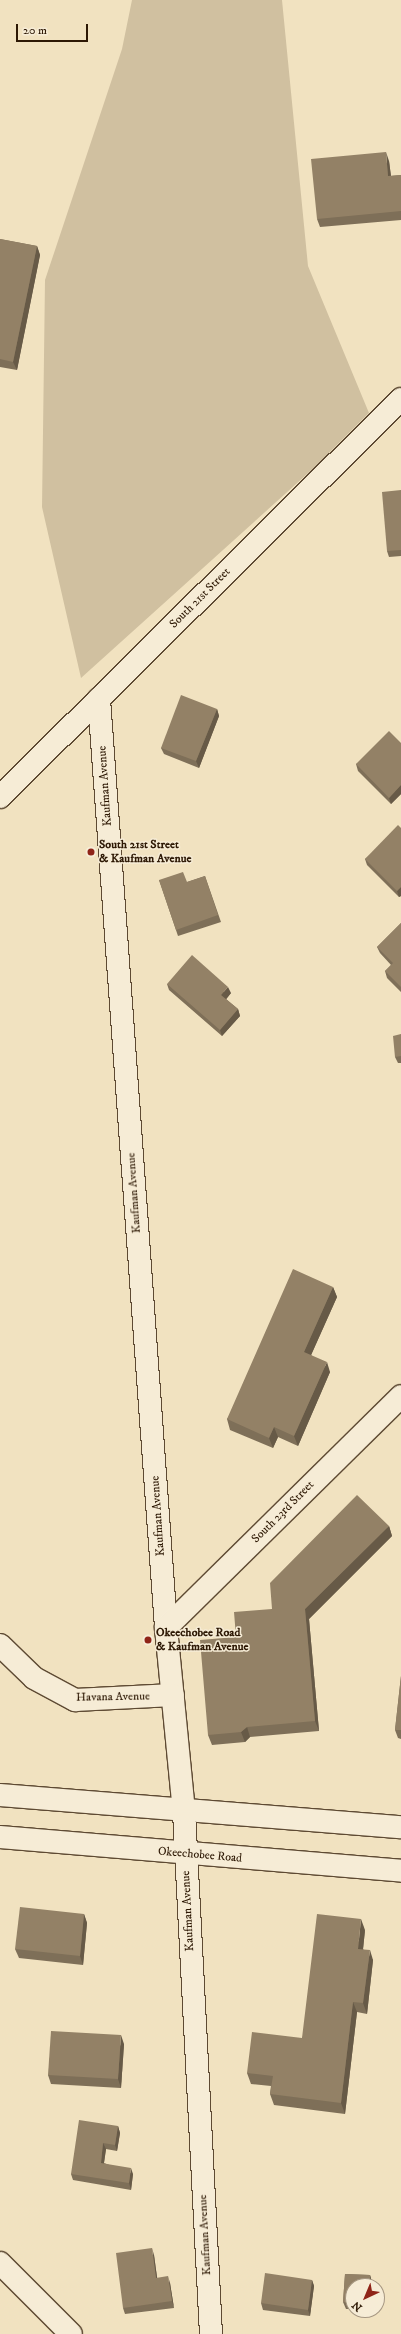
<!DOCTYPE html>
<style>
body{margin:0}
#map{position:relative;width:401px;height:2334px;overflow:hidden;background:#f1e2c0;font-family:"IM FELL DW Pica",serif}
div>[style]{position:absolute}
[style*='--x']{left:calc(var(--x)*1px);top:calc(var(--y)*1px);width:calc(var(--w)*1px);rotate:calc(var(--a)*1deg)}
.green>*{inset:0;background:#d0c0a0}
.roads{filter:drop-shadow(1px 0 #5e4a33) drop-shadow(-1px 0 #5e4a33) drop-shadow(0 1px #5e4a33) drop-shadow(0 -1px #5e4a33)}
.minor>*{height:22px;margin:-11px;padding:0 11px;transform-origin:11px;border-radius:11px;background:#f6ecd6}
.tertiary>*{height:22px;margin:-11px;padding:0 11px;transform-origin:11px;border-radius:11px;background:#f6ecd6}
.secondary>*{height:22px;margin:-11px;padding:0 11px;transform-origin:11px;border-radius:11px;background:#f6ecd6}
.wall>*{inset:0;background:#7e6f58}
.shaded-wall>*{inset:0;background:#675a47}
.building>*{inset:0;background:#938166}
.dots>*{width:11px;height:11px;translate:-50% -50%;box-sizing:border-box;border:2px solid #f6ecd6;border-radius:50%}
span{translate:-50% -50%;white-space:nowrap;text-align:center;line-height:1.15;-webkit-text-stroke:3px #f6ecd6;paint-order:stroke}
.street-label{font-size:12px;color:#2d1804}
.poi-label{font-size:12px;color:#2d1804;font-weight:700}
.left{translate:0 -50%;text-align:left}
.north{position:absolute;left:345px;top:2278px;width:40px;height:40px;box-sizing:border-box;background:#f6ecd6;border:1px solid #a69782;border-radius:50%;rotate:224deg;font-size:11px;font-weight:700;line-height:16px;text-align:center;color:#2d1804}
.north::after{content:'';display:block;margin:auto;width:14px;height:18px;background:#8f2418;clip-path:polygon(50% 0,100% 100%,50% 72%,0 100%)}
.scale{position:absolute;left:16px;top:24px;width:72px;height:18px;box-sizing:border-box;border:2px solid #2d1804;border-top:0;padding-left:5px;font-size:12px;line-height:14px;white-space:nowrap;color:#2d1804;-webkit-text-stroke:3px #f6ecd6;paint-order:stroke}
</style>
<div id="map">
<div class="green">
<div style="clip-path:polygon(132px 0,282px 0,308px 266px,369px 413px,316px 466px,81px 678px,42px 507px,45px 280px,122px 49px)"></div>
</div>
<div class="roads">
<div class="minor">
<div style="--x:99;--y:699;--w:931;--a:85.87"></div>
<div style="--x:166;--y:1628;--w:185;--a:84.4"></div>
<div style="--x:184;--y:1812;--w:523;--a:87.04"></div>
<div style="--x:0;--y:797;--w:565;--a:-44.78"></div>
<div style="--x:166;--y:1628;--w:330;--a:-44.6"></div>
<div style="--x:0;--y:1645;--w:47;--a:44.1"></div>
<div style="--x:34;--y:1678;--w:47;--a:28.2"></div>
<div style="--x:75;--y:1700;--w:98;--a:-2.9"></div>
</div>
<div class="tertiary">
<div style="--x:0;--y:2263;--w:100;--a:45"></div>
</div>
<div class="secondary">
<div style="--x:0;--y:1795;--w:402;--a:4.6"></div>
<div style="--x:0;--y:1837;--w:402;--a:4.8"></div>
</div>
</div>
<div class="wall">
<div style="clip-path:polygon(389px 161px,391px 176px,401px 175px,401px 220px,320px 227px,317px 219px)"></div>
<div style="clip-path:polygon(0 239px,37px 246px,40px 255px,17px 370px,0 367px)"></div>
<div style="clip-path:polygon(401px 490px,401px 556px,389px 557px,387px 551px)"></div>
<div style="clip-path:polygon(217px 709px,219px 716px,199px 768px,164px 754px,161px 748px)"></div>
<div style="clip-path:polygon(401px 743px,401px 794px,391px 804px,358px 771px,356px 764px)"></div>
<div style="clip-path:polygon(401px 828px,401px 896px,399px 897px,367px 865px,365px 859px)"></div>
<div style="clip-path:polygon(205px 876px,221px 922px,178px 936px,159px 880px,187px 882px)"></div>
<div style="clip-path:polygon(401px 923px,401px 992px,387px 978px,385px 971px,391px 965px,380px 953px,377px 947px)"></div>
<div style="clip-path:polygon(167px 984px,231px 993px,226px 999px,238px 1009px,240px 1016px,222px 1036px,169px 990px)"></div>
<div style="clip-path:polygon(401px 1034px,401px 1063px,398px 1063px,395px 1057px)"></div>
<div style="clip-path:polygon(333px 1287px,337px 1297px,311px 1355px,330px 1372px,298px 1446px,278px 1437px,273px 1448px,230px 1430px,227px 1419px)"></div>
<div style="clip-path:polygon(389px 1526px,392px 1536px,309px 1619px,319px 1731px,250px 1737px,245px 1742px,212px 1745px,208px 1735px,236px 1637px,272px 1609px)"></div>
<div style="clip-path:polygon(401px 1676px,401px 1739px,398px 1738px,395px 1730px)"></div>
<div style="clip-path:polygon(84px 1914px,87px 1923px,83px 1965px,19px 1958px,15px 1949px)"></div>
<div style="clip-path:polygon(365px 1930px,363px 1949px,373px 1960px,367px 2014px,357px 2012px,345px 2114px,274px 2105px,270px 2094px,271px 2086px,251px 2084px,247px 2073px,302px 2038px)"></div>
<div style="clip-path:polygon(124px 2044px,121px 2088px,51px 2084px,48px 2075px)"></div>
<div style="clip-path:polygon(118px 2126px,120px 2133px,117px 2151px,106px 2149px,104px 2163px,133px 2174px,131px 2190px,73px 2180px,71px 2174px)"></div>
<div style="clip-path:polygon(154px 2255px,157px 2278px,170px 2283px,174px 2308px,125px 2314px,123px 2308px)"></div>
<div style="clip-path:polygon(345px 2274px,370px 2275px,372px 2282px,372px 2286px,353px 2286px,353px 2309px,346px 2309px,343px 2302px)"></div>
<div style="clip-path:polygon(312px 2280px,314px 2286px,310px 2316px,263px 2310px,261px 2303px)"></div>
</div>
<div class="shaded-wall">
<div style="clip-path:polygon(386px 152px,389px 161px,392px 185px,388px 176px)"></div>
<div style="clip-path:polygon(37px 246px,40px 255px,17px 370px,13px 362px)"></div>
<div style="clip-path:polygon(217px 709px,219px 716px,199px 768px,196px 761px)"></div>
<div style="clip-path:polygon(401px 785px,401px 794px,391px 804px,389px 798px)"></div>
<div style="clip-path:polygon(401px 887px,401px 896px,399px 897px,397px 891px)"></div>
<div style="clip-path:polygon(228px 987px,231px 993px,224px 1002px,221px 995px)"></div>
<div style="clip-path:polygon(238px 1009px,240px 1016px,222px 1036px,220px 1030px)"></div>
<div style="clip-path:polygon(333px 1287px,337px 1297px,308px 1362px,304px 1352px)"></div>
<div style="clip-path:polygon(327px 1362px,330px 1372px,298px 1446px,294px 1436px)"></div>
<div style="clip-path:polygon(274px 1427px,278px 1437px,273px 1448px,269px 1438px)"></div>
<div style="clip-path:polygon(389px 1526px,392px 1536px,309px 1619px,319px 1731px,315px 1721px,305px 1609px)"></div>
<div style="clip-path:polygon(247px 1727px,250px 1737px,245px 1742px,241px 1732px)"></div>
<div style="clip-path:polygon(84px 1914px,87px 1923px,83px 1965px,80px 1956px)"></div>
<div style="clip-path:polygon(361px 1919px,365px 1930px,362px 1959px,358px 1949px)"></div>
<div style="clip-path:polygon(370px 1950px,373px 1960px,367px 2014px,363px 2003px)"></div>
<div style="clip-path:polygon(353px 2002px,357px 2012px,345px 2114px,341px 2103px)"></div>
<div style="clip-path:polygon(121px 2035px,124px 2044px,121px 2088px,118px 2079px)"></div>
<div style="clip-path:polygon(118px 2126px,120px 2133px,117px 2151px,115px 2145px)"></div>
<div style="clip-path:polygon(103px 2143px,106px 2149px,103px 2169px,101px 2163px)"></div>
<div style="clip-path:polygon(131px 2168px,133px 2174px,131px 2190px,129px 2183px)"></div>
<div style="clip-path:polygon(152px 2248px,154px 2255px,158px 2284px,156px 2278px)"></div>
<div style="clip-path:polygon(370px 2275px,372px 2282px,372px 2286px,370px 2286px)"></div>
<div style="clip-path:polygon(168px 2276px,170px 2283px,174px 2308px,172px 2301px)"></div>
<div style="clip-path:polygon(312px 2280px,314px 2286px,310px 2316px,308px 2310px)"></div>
</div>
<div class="building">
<div style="clip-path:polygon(386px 152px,388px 176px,401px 175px,401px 211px,317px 219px,311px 159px)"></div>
<div style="clip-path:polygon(0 239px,37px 246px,13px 362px,0 359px)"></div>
<div style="clip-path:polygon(401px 490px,401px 550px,387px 551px,382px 492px)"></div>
<div style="clip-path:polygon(181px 695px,217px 709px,196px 761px,161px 748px)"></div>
<div style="clip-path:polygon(389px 731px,401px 743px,401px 785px,389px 798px,356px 764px)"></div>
<div style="clip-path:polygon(398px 825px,401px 828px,401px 887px,397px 891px,365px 859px)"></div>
<div style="clip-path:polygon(183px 872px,187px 882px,205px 876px,218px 915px,176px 930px,159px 880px)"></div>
<div style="clip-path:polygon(401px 923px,401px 987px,385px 971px,393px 963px,377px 947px)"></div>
<div style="clip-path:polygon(192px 955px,228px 987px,221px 995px,238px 1009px,220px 1030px,167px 984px)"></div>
<div style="clip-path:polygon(401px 1034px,401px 1056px,395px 1057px,393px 1036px)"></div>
<div style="clip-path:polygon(293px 1269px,333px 1287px,304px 1352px,327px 1362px,294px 1436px,274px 1427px,269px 1438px,227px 1419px)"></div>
<div style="clip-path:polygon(357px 1495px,389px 1526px,305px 1609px,315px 1721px,247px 1727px,241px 1732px,208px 1735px,200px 1640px,236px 1637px,234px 1612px,272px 1609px,270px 1583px)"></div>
<div style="clip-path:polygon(401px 1676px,401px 1730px,395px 1730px)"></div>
<div style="clip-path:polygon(20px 1907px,84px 1914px,80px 1956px,15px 1949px)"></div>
<div style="clip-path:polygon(317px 1914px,361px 1919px,358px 1949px,370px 1950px,363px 2003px,353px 2002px,341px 2103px,270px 2094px,273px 2076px,247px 2073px,252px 2032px,302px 2038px)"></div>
<div style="clip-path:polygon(51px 2031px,121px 2035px,118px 2079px,48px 2075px)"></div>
<div style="clip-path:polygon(79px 2120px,118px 2126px,115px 2145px,103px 2143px,101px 2163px,131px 2168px,129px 2183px,71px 2174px)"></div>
<div style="clip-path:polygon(152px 2248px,156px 2278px,168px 2276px,172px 2301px,123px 2308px,116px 2253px)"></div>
<div style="clip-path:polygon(265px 2273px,312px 2280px,308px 2310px,261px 2303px)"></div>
<div style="clip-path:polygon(345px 2274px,370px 2275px,370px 2286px,353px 2286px,353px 2303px,343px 2302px)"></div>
</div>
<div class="dots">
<div style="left:91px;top:852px;background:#8f2418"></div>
<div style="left:148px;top:1640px;background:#8f2418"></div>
</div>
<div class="street-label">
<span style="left:200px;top:598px;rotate:-45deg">South 21st Street</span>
<span style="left:105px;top:786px;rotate:-94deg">Kaufman Avenue</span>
<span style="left:134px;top:1193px;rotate:-94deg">Kaufman Avenue</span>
<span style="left:283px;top:1512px;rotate:-45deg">South 23rd Street</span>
<span style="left:158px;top:1516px;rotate:-94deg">Kaufman Avenue</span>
<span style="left:113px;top:1697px;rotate:-1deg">Havana Avenue</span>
<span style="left:200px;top:1855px;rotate:5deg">Okeechobee Road</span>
<span style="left:188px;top:1911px;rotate:-93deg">Kaufman Avenue</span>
<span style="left:205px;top:2235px;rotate:-93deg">Kaufman Avenue</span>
</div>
<div class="poi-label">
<span class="left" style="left:99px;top:852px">South 21st Street<br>&amp; Kaufman Avenue</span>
<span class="left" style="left:156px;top:1640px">Okeechobee Road<br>&amp; Kaufman Avenue</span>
</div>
<div class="north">N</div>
<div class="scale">20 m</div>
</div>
